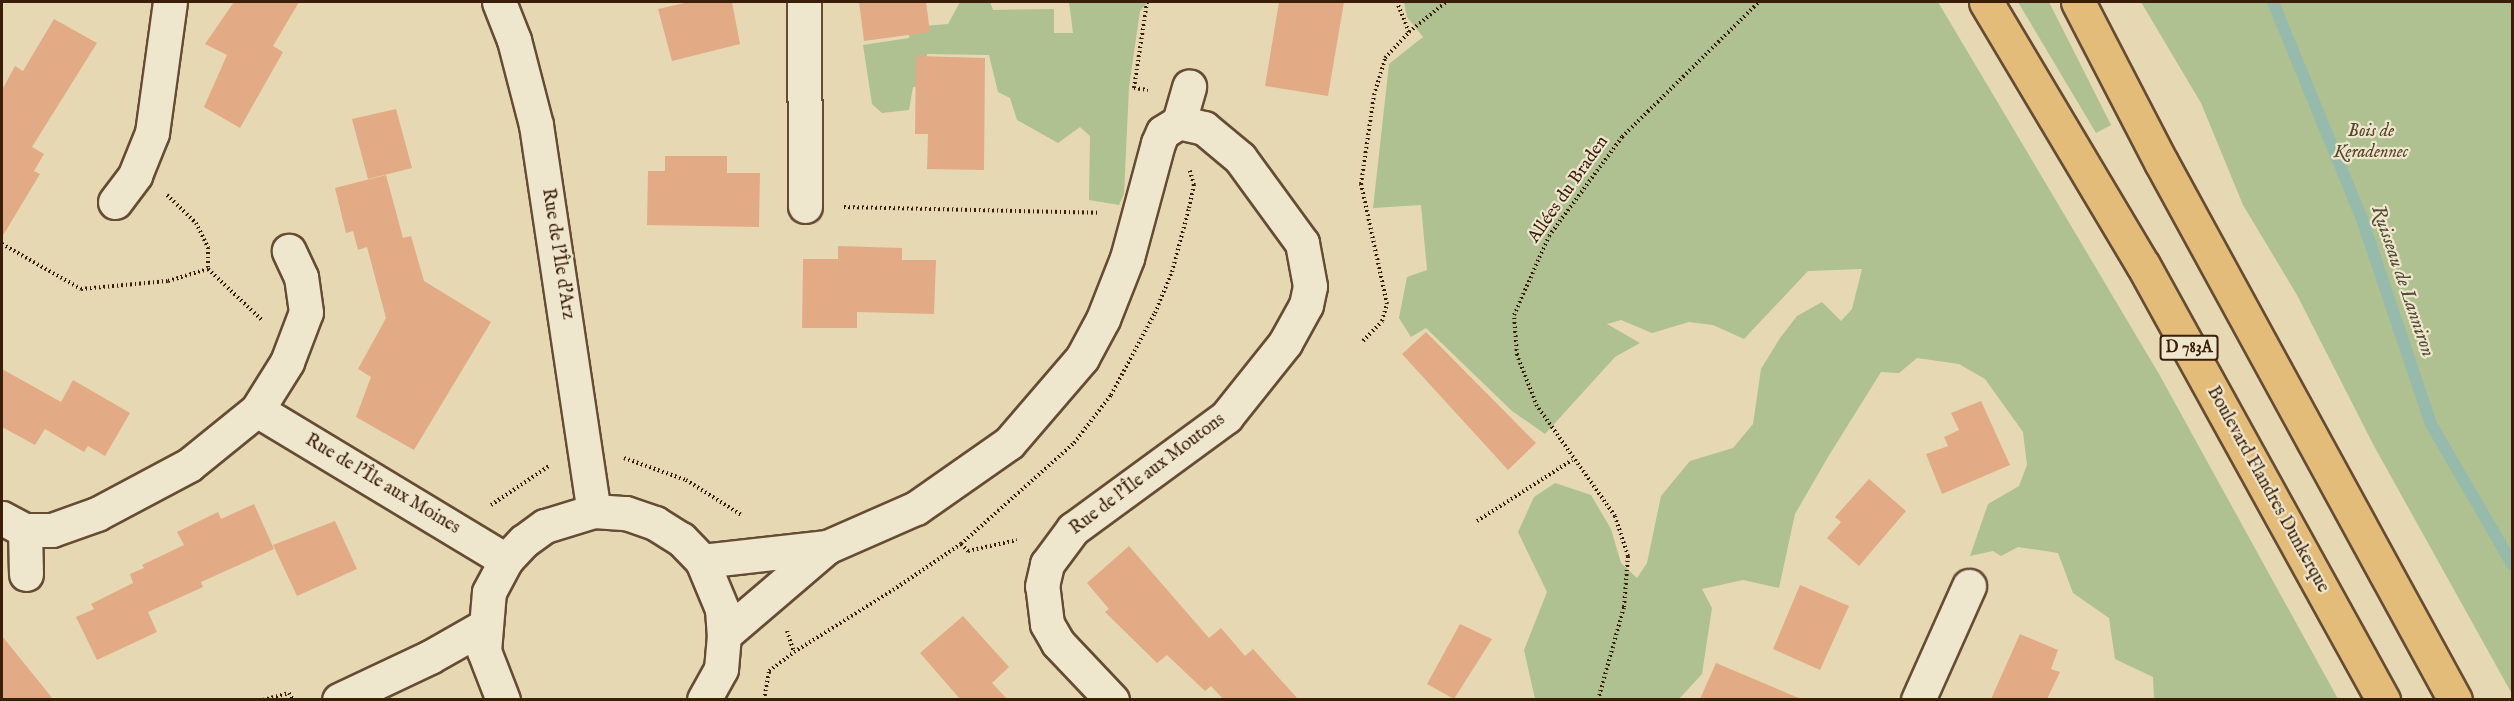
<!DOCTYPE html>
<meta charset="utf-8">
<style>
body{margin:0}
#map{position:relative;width:2514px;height:701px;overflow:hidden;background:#e6d8b3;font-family:"IM FELL English",serif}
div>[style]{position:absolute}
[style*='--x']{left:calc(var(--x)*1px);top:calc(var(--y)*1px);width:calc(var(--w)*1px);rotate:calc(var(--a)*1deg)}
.green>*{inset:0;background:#afc091}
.stream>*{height:12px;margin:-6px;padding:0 6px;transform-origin:6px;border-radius:6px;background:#96baac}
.building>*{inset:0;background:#e2ab86}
.path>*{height:4px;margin-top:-2px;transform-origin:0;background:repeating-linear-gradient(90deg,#3b1e08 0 1.5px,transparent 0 4.5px)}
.roads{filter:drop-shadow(2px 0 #664c33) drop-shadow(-2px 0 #664c33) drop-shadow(0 2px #664c33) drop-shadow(0 -2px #664c33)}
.minor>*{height:33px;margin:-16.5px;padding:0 16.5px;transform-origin:16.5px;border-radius:16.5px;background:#efe6ce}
.tertiary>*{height:33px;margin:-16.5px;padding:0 16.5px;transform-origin:16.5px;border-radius:16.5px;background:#efe6ce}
.primary>*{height:33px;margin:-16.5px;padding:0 16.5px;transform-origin:16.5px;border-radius:16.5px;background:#e3bc7a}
span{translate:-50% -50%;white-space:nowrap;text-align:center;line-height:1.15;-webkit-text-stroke:4.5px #efe6ce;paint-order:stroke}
.shield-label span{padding:2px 4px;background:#efe6ce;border:2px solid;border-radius:4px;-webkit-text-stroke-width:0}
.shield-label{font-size:16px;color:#3b1e08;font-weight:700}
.park-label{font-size:18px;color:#58462a;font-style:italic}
.street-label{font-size:18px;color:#3b1e08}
.water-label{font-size:20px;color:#564d39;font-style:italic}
.frame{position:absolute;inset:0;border:3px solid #3b1e08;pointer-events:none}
</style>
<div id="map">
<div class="green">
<div style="clip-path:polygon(960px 2px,990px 2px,993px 10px,1054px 9px,1054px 33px,1073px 33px,1069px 2px,1148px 2px,1140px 11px,1129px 87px,1124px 194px,1119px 205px,1089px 200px,1090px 136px,1080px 127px,1058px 143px,1017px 120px,1010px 98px,998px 92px,989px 55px,927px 54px,926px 87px,913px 87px,909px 110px,882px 113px,872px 104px,863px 45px,909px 38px,910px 27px,948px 24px)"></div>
<div style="clip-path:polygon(1404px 2px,1938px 2px,2159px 374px,2338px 699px,2154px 699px,2153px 677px,2115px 659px,2109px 618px,2073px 593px,2058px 553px,2018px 547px,2001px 556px,1993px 551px,1970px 556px,1988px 504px,2019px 486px,2027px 465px,2023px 432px,1985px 379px,1959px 364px,1917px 358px,1899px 373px,1881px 372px,1828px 457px,1795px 514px,1779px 588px,1743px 580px,1702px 589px,1712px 608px,1702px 674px,1679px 699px,1535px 699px,1524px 650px,1547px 592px,1518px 532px,1534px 497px,1555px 483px,1591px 495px,1611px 529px,1621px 563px,1637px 578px,1647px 563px,1661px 496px,1690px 461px,1733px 448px,1753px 424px,1761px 369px,1780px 338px,1797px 316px,1822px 302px,1841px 321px,1852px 309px,1862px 269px,1808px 271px,1744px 339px,1713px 325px,1689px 322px,1652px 333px,1621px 320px,1607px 324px,1640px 343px,1615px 357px,1545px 434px,1512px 411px,1426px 328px,1411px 337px,1399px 318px,1407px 277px,1427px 270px,1421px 205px,1373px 208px,1389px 64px,1423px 37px,1407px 17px)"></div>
<div style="clip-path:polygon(2018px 2px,2049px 2px,2111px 125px,2096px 133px)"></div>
<div style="clip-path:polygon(2141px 2px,2512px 2px,2512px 694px,2374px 446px,2297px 295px,2243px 205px,2201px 103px)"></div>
</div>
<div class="stream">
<div style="--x:2273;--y:2;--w:235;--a:67.7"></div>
<div style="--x:2362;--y:219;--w:216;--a:71.4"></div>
<div style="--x:2431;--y:424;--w:162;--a:59.9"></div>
</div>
<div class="building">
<div style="clip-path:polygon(234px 2px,299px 2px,273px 46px,283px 52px,240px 128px,204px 107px,227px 55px,205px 44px)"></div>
<div style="clip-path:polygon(689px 2px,732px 2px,740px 44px,672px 61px,658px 9px)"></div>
<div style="clip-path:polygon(859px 2px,926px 2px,930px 32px,864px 41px)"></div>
<div style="clip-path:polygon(1279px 2px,1344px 2px,1328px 96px,1265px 86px)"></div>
<div style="clip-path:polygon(54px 19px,97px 43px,32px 147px,44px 154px,34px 171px,40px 174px,2px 237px,2px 90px,15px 66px,23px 71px)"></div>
<div style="clip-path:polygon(916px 56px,985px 58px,984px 170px,927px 169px,928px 134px,915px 134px)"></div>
<div style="clip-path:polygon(396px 109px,412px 168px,368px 179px,352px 119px)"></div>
<div style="clip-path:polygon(665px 156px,727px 156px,727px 173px,760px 173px,759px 227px,647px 225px,648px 171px,665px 171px)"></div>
<div style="clip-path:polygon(386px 175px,403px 238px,411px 236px,424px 281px,491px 322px,414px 450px,356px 417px,371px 377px,358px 369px,386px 318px,367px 247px,358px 250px,353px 231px,346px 233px,335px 188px)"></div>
<div style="clip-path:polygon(838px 246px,902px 248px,902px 260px,936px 260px,934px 314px,857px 312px,857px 328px,802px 328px,803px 259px,838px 259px)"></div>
<div style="clip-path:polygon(1426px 332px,1536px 443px,1508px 470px,1402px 354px)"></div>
<div style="clip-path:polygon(2px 369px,61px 402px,73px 380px,130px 413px,105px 456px,88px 446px,84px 452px,45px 429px,35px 445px,2px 427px)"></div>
<div style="clip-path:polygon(1981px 401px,2010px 465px,1942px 494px,1926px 454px,1948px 446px,1944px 437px,1959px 430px,1951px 413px)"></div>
<div style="clip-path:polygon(1869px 479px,1906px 511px,1859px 566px,1827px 538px,1841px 522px,1835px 517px)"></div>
<div style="clip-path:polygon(254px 504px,274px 549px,201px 582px,203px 587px,148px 612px,157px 632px,97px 660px,76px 617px,94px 609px,91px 604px,133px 583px,130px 574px,144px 568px,142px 565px,184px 545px,177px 532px,218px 512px,221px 519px)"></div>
<div style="clip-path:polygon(335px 521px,357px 569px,297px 596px,273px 545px)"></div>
<div style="clip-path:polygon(1129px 546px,1209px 638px,1221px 628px,1245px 656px,1253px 649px,1298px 699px,1223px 699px,1211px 686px,1205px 691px,1167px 655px,1157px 663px,1105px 612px,1109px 609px,1087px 583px)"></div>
<div style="clip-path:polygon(1800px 585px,1849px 606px,1820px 670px,1773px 649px)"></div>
<div style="clip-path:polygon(963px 616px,1009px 667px,992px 683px,1007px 699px,960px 699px,920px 653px)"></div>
<div style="clip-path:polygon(1460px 624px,1492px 639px,1454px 699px,1427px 684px)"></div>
<div style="clip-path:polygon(2020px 634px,2058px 650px,2051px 669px,2060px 672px,2047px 699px,1991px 699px)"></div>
<div style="clip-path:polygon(2px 636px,53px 699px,2px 699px)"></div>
<div style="clip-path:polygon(1716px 663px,1801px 699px,1700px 699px)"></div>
</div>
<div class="path">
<div style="--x:1147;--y:2;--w:87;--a:98.6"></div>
<div style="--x:1134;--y:88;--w:14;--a:8"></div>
<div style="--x:1409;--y:32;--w:48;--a:-39"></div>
<div style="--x:167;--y:195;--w:40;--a:44"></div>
<div style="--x:196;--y:223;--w:28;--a:64"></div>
<div style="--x:208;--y:248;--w:21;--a:90"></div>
<div style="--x:844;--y:207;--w:256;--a:1.3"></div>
<div style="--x:2;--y:244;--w:91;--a:29.7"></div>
<div style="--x:81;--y:289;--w:87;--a:-5.3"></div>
<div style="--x:168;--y:281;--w:42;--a:-16.7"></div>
<div style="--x:208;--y:269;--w:76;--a:43.4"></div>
<div style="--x:1363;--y:341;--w:28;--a:-46"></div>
<div style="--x:1382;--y:321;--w:18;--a:-74"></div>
<div style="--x:1387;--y:304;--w:123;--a:-102.2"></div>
<div style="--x:1361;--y:184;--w:90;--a:-81.7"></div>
<div style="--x:1374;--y:95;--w:39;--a:-73"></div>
<div style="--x:1385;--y:58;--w:35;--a:-47"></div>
<div style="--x:1409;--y:32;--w:32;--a:-112"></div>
<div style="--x:624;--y:458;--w:66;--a:19.5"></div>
<div style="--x:686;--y:480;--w:67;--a:32.3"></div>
<div style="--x:491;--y:505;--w:70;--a:-33.9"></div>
<div style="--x:1477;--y:521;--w:113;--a:-32.7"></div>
<div style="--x:961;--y:544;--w:10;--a:45"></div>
<div style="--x:968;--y:551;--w:50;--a:-12.7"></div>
<div style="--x:787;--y:631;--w:22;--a:72"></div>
<div style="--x:794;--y:652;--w:117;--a:-32.1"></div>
<div style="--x:893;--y:590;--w:82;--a:-34.1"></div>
<div style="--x:961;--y:544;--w:152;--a:-41.8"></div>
<div style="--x:1074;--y:443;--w:61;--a:-52.4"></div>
<div style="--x:1111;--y:395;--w:93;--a:-61.8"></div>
<div style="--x:1155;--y:313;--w:44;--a:-67.5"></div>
<div style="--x:1172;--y:272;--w:66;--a:-75.1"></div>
<div style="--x:1189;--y:208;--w:24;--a:-78"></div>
<div style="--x:1194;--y:185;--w:15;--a:-106"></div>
<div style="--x:263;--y:700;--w:27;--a:-15"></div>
<div style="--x:289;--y:693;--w:8;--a:60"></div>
<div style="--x:764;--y:700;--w:29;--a:-80"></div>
<div style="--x:769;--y:671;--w:31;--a:-37"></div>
<div style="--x:1598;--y:700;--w:97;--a:-74.4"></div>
<div style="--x:1624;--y:607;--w:51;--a:-85.5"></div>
<div style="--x:1628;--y:556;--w:42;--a:-108"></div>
<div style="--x:1615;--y:516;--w:135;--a:-125.3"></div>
<div style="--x:1537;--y:406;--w:55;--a:-111.4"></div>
<div style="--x:1517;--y:355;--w:40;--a:-94.3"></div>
<div style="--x:1514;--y:315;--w:86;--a:-66.1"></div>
<div style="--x:1549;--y:236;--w:123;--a:-53.6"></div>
<div style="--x:1622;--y:137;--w:192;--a:-44.6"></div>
</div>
<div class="roads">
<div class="minor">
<div style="--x:499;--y:2;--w:41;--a:68.5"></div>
<div style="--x:514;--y:40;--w:88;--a:75.5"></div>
<div style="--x:536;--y:125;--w:390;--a:81.5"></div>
<div style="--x:804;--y:2;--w:204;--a:89.7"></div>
<div style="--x:115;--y:202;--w:34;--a:-53"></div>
<div style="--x:135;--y:175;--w:45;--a:-68"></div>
<div style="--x:152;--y:133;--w:132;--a:-82.2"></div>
<div style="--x:257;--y:410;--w:57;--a:-58"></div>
<div style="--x:287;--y:362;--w:53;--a:-69.2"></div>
<div style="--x:306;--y:312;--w:35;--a:-98"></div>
<div style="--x:301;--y:277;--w:29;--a:-115"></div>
<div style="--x:2;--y:518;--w:26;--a:28"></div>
<div style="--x:25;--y:530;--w:27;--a:0"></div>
<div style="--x:52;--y:530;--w:48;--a:-19.6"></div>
<div style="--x:97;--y:514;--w:104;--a:-28"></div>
<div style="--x:189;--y:465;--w:87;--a:-39"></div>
<div style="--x:257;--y:410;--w:291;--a:31.1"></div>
<div style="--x:25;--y:530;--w:44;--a:88.7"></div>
<div style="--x:702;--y:561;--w:126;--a:-6.4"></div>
<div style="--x:827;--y:547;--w:97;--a:-23.7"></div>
<div style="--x:916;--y:508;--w:113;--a:-35"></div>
<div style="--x:1009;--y:443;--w:112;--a:-49.3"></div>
<div style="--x:1082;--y:358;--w:44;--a:-61.7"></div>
<div style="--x:1103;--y:319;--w:66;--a:-68.5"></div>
<div style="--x:1127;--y:258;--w:119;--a:-74.9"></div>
<div style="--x:1158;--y:143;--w:12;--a:-66"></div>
<div style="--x:1163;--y:132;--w:19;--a:-32"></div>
<div style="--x:1179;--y:122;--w:37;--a:-74"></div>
<div style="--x:724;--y:635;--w:135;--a:-40.5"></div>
<div style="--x:1112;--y:700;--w:79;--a:-133.5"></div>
<div style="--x:1058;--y:643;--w:22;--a:-120"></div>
<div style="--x:1047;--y:624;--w:38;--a:-97"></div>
<div style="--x:1042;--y:586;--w:23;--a:-77"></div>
<div style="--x:1047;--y:564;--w:44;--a:-53.4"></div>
<div style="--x:1073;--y:529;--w:190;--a:-36.2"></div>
<div style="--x:1226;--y:417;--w:95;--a:-51.4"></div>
<div style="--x:1285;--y:343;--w:43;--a:-61.1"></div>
<div style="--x:1306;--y:305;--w:19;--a:-78"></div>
<div style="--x:1310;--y:286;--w:44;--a:-100.5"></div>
<div style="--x:1302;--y:243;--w:105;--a:-126.1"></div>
<div style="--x:1240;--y:158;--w:47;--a:-140.2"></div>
<div style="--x:1204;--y:128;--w:26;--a:-167"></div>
<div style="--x:1918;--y:700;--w:125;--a:-65.9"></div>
</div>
<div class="tertiary">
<div style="--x:339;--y:700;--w:101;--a:-25.3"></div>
<div style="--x:430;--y:657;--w:61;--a:-29.5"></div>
<div style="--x:503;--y:700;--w:53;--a:-111.2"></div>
<div style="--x:484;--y:651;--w:59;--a:-85.2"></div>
<div style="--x:489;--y:592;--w:36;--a:-62"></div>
<div style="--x:506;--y:560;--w:26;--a:-47"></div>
<div style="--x:524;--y:541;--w:26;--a:-36"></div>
<div style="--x:545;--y:526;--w:51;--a:-17"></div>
<div style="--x:594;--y:511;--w:32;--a:4"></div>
<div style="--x:626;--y:513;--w:31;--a:19"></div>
<div style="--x:655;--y:523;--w:31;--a:32"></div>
<div style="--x:681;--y:539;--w:30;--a:46"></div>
<div style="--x:702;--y:561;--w:52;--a:67.4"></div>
<div style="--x:722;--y:609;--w:26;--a:86"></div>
<div style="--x:724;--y:635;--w:34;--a:95"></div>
<div style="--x:721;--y:669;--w:35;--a:119"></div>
</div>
<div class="primary">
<div style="--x:1986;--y:2;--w:306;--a:59.2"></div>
<div style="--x:2143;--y:265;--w:497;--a:61.1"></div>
<div style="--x:2078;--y:2;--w:180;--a:62.6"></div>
<div style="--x:2161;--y:162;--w:613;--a:61.34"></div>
</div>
</div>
<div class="shield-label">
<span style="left:2189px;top:348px">D 783A</span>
</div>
<div class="park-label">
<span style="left:2371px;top:143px">Bois de<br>Keradennec</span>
</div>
<div class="street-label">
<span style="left:1569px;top:190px;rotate:-55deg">Allées du Braden</span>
<span style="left:557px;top:254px;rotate:81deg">Rue de l'Île d'Arz</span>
<span style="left:1148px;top:475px;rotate:-37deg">Rue de l'Île aux Moutons</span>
<span style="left:382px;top:485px;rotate:31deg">Rue de l'Île aux Moines</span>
<span style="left:2267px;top:490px;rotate:61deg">Boulevard Flandres Dunkerque</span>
</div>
<div class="water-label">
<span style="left:2403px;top:281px;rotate:71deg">Ruisseau de Lanniron</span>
</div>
<div class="frame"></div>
</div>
